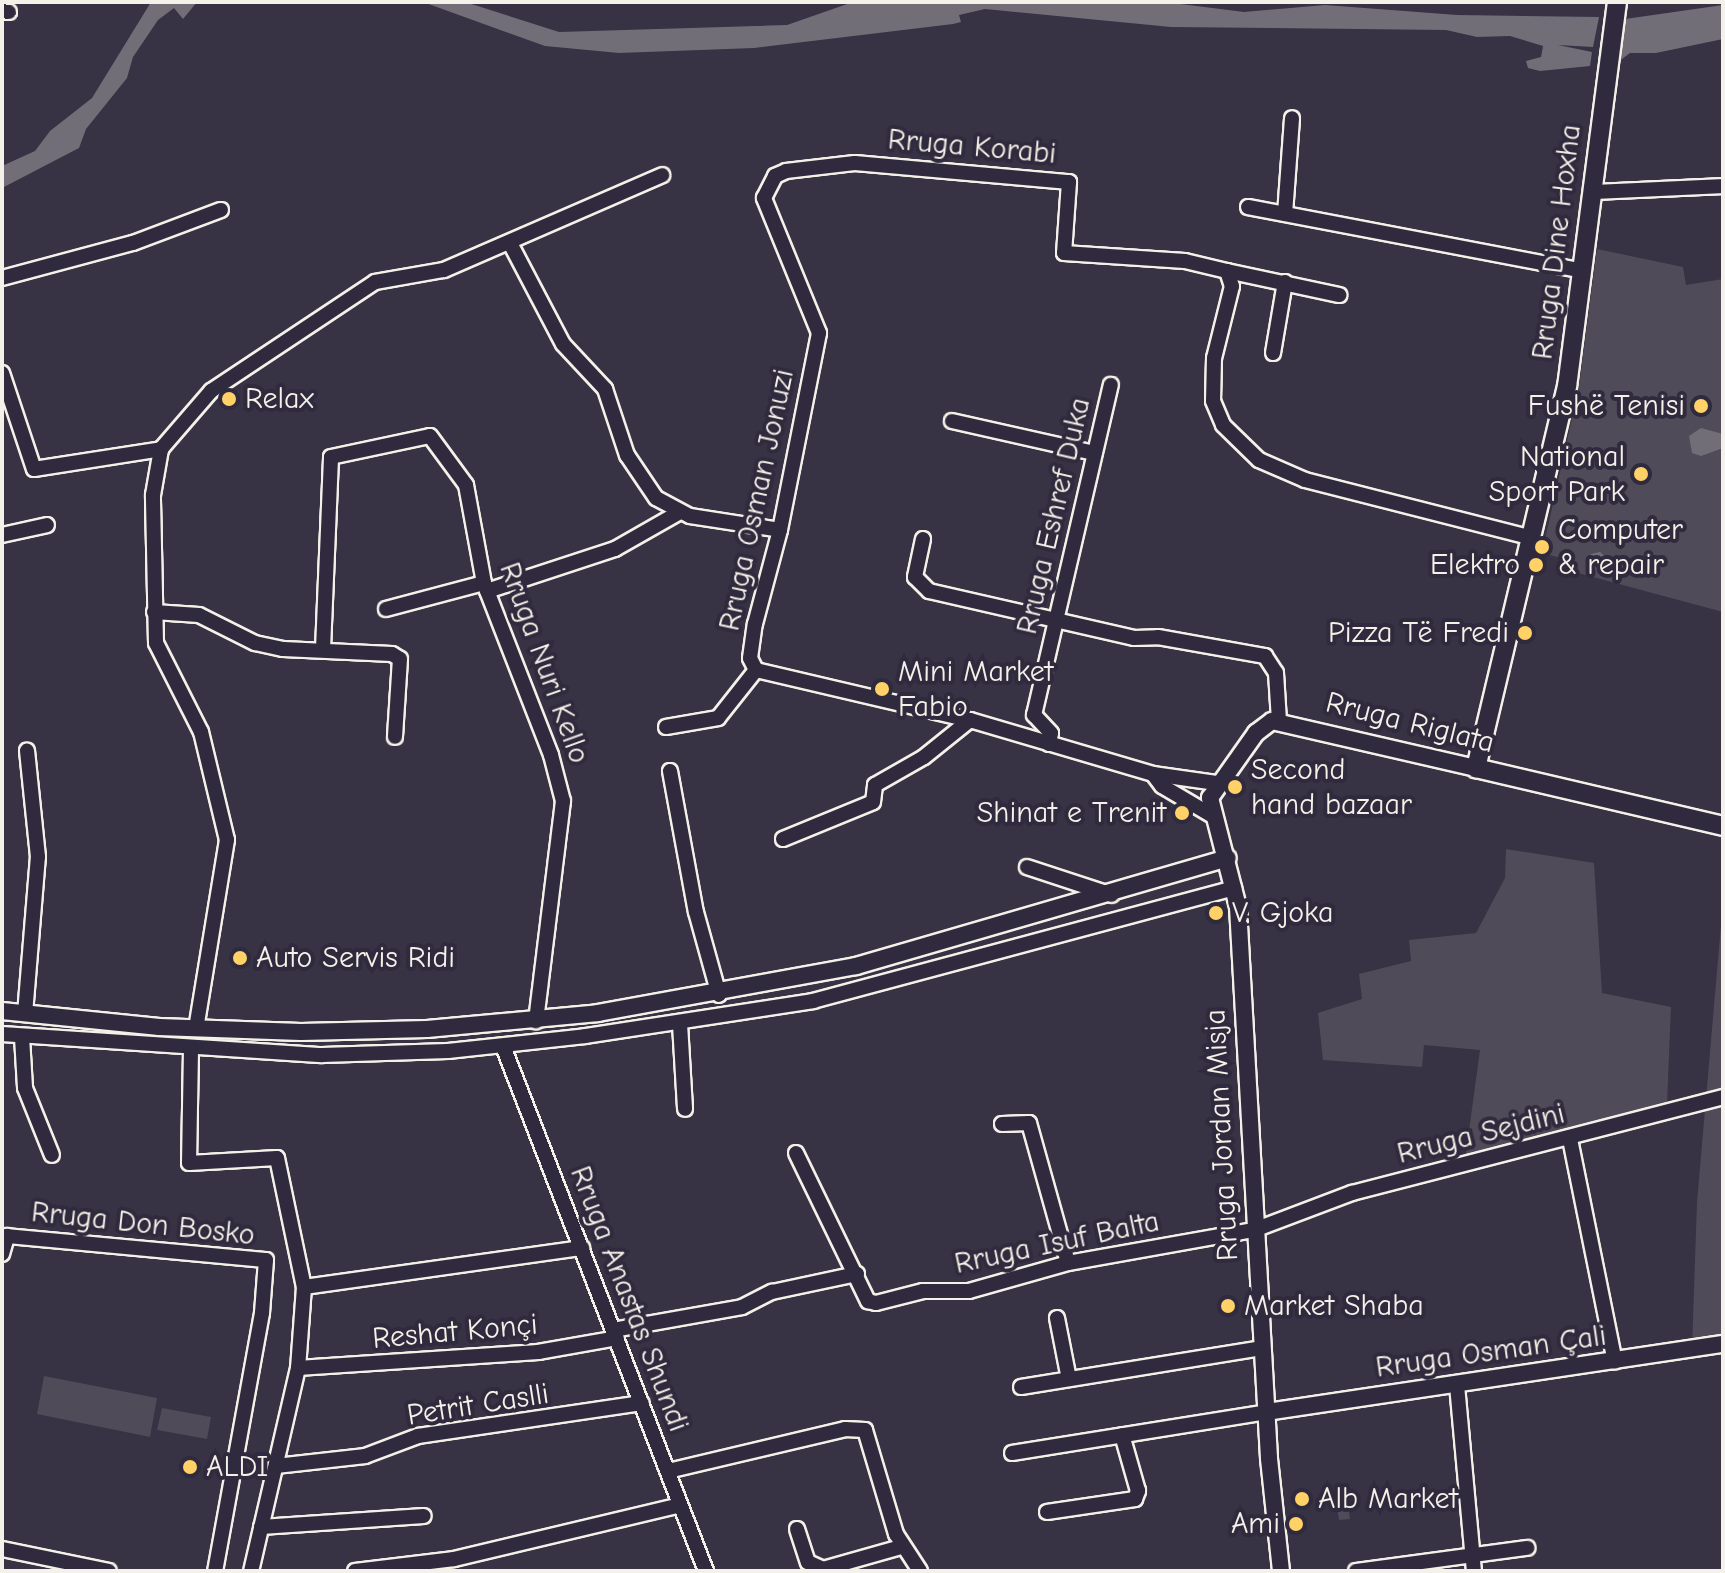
<!DOCTYPE html>
<meta charset="utf-8">
<style>
body{margin:0}
#map{position:relative;width:1725px;height:1573px;overflow:hidden;background:#373244;font-family:"Comic Neue",sans-serif}
div>[style]{position:absolute}
[style*='--x']{left:calc(var(--x)*1px);top:calc(var(--y)*1px);width:calc(var(--w)*1px);rotate:calc(var(--a)*1deg)}
.green>*{inset:0;background:#504b59}
.water>*{inset:0;background:#726e77}
.roads{filter:drop-shadow(2px 0 #f4f1e8) drop-shadow(-2px 0 #f4f1e8) drop-shadow(0 2px #f4f1e8) drop-shadow(0 -2px #f4f1e8)}
.minor>*{height:14px;margin:-7px;padding:0 7px;transform-origin:7px;border-radius:7px;background:#2f2a3d}
.tertiary>*{height:16px;margin:-8px;padding:0 8px;transform-origin:8px;border-radius:8px;background:#2f2a3d}
.secondary>*{height:18px;margin:-9px;padding:0 9px;transform-origin:9px;border-radius:9px;background:#2f2a3d}
.dots>*{width:22px;height:22px;translate:-50% -50%;box-sizing:border-box;border:4px solid #2f2a3d;border-radius:50%}
span{translate:-50% -50%;white-space:nowrap;text-align:center;line-height:1.15;-webkit-text-stroke:8px #2f2a3d;paint-order:stroke}
.street-label{font-size:30px;color:#f4f1e8}
.poi-label{font-size:30px;color:#f4f1e8}
.left{translate:0 -50%;text-align:left}
.right{translate:-100% -50%;text-align:right}
.frame{position:absolute;inset:0;border:4px solid #f4f1e8;pointer-events:none}
</style>
<div id="map">
<div class="green">
<div style="clip-path:polygon(1597px 249px,1683px 267px,1686px 285px,1723px 279px,1723px 612px,1567px 570px,1568px 560px,1542px 553px,1579px 387px)"></div>
<div style="clip-path:polygon(1506px 849px,1594px 863px,1602px 993px,1671px 1007px,1667px 1105px,1465px 1160px,1480px 1050px,1424px 1045px,1422px 1067px,1323px 1060px,1318px 1013px,1362px 999px,1359px 974px,1411px 961px,1409px 940px,1476px 933px,1505px 878px)"></div>
<div style="clip-path:polygon(1721px 925px,1723px 1344px,1692px 1349px,1697px 1202px)"></div>
<div style="clip-path:polygon(44px 1376px,157px 1398px,150px 1437px,37px 1414px)"></div>
<div style="clip-path:polygon(162px 1408px,211px 1417px,207px 1439px,157px 1430px)"></div>
<div style="clip-path:polygon(1346px 1491px,1350px 1519px,1339px 1520px,1335px 1492px)"></div>
</div>
<div class="water">
<div style="clip-path:polygon(151px 2px,197px 2px,183px 19px,174px 8px,158px 20px,133px 57px,127px 78px,86px 129px,79px 148px,2px 188px,2px 166px,35px 151px,50px 131px,92px 98px)"></div>
<div style="clip-path:polygon(423px 2px,465px 2px,559px 32px,787px 25px,853px 2px,1165px 2px,1244px 12px,1325px 5px,1457px 15px,1599px 17px,1593px 47px,1558px 45px,1592px 52px,1590px 66px,1540px 71px,1528px 68px,1526px 61px,1541px 57px,1543px 46px,1510px 36px,1477px 37px,1446px 30px,1171px 27px,985px 9px,959px 15px,961px 22px,953px 24px,754px 48px,619px 53px,545px 46px)"></div>
<div style="clip-path:polygon(1723px 5px,1723px 39px,1656px 53px,1630px 53px,1618px 62px,1625px 19px)"></div>
<div style="clip-path:polygon(1701px 428px,1723px 434px,1723px 448px,1701px 456px,1692px 453px,1689px 436px)"></div>
<div style="clip-path:polygon(1600px 552px,1610px 561px,1620px 560px,1626px 567px,1621px 579px,1587px 567px,1591px 554px)"></div>
</div>
<div class="roads">
<div class="minor">
<div style="--x:2;--y:11;--w:7;--a:8"></div>
<div style="--x:1596;--y:192;--w:127;--a:-2.7"></div>
<div style="--x:1248;--y:207;--w:340;--a:10.8"></div>
<div style="--x:1285;--y:214;--w:96;--a:-85.8"></div>
<div style="--x:510;--y:243;--w:114;--a:62.3"></div>
<div style="--x:563;--y:344;--w:62;--a:47"></div>
<div style="--x:605;--y:389;--w:70;--a:71.6"></div>
<div style="--x:627;--y:455;--w:52;--a:56"></div>
<div style="--x:656;--y:498;--w:38;--a:28"></div>
<div style="--x:690;--y:516;--w:91;--a:8.8"></div>
<div style="--x:1227;--y:271;--w:115;--a:12.1"></div>
<div style="--x:2;--y:278;--w:136;--a:-15"></div>
<div style="--x:133;--y:243;--w:94;--a:-20.6"></div>
<div style="--x:1273;--y:353;--w:72;--a:-80.4"></div>
<div style="--x:2;--y:373;--w:101;--a:71.6"></div>
<div style="--x:34;--y:469;--w:129;--a:-8.9"></div>
<div style="--x:952;--y:421;--w:146;--a:12.7"></div>
<div style="--x:2;--y:535;--w:46;--a:-12.5"></div>
<div style="--x:923;--y:539;--w:39;--a:102"></div>
<div style="--x:915;--y:577;--w:20;--a:45"></div>
<div style="--x:929;--y:591;--w:210;--a:12.9"></div>
<div style="--x:1134;--y:638;--w:24;--a:-2"></div>
<div style="--x:1158;--y:637;--w:109;--a:10.1"></div>
<div style="--x:1265;--y:656;--w:20;--a:57"></div>
<div style="--x:1276;--y:673;--w:48;--a:86.4"></div>
<div style="--x:487;--y:591;--w:135;--a:-18.2"></div>
<div style="--x:615;--y:549;--w:73;--a:-29.7"></div>
<div style="--x:386;--y:609;--w:101;--a:-14.9"></div>
<div style="--x:154;--y:612;--w:45;--a:3.8"></div>
<div style="--x:199;--y:615;--w:63;--a:26.6"></div>
<div style="--x:255;--y:643;--w:29;--a:12"></div>
<div style="--x:283;--y:649;--w:109;--a:2.6"></div>
<div style="--x:392;--y:654;--w:9;--a:32"></div>
<div style="--x:400;--y:659;--w:78;--a:93.7"></div>
<div style="--x:323;--y:649;--w:192;--a:-87.6"></div>
<div style="--x:331;--y:457;--w:101;--a:-12"></div>
<div style="--x:430;--y:436;--w:61;--a:53.7"></div>
<div style="--x:466;--y:485;--w:100;--a:79.6"></div>
<div style="--x:484;--y:583;--w:185;--a:68.7"></div>
<div style="--x:551;--y:755;--w:48;--a:75.4"></div>
<div style="--x:563;--y:801;--w:222;--a:97"></div>
<div style="--x:756;--y:670;--w:13;--a:-117"></div>
<div style="--x:750;--y:658;--w:34;--a:-82"></div>
<div style="--x:755;--y:624;--w:97;--a:-75.1"></div>
<div style="--x:780;--y:530;--w:201;--a:-78.8"></div>
<div style="--x:819;--y:333;--w:146;--a:-112.2"></div>
<div style="--x:764;--y:198;--w:25;--a:-63"></div>
<div style="--x:775;--y:176;--w:12;--a:-24"></div>
<div style="--x:786;--y:171;--w:69;--a:-6.6"></div>
<div style="--x:855;--y:163;--w:215;--a:5.1"></div>
<div style="--x:1069;--y:182;--w:71;--a:94"></div>
<div style="--x:1064;--y:253;--w:121;--a:3.8"></div>
<div style="--x:1185;--y:261;--w:43;--a:13.4"></div>
<div style="--x:1227;--y:271;--w:16;--a:72"></div>
<div style="--x:1232;--y:286;--w:74;--a:104"></div>
<div style="--x:1214;--y:358;--w:43;--a:91.3"></div>
<div style="--x:1213;--y:401;--w:26;--a:67"></div>
<div style="--x:1223;--y:425;--w:50;--a:44.2"></div>
<div style="--x:1259;--y:460;--w:50;--a:23.5"></div>
<div style="--x:1305;--y:480;--w:234;--a:14.3"></div>
<div style="--x:756;--y:670;--w:220;--a:13.2"></div>
<div style="--x:970;--y:720;--w:191;--a:16.4"></div>
<div style="--x:1153;--y:774;--w:64;--a:8.1"></div>
<div style="--x:666;--y:727;--w:53;--a:-9.8"></div>
<div style="--x:718;--y:718;--w:61;--a:-51.6"></div>
<div style="--x:1049;--y:744;--w:11;--a:-80"></div>
<div style="--x:1051;--y:733;--w:25;--a:-133"></div>
<div style="--x:1034;--y:715;--w:339;--a:-76.9"></div>
<div style="--x:670;--y:771;--w:143;--a:79.6"></div>
<div style="--x:696;--y:912;--w:86;--a:74.5"></div>
<div style="--x:1153;--y:774;--w:15;--a:53"></div>
<div style="--x:1162;--y:786;--w:57;--a:30.6"></div>
<div style="--x:783;--y:839;--w:97;--a:-22.3"></div>
<div style="--x:873;--y:802;--w:17;--a:-83"></div>
<div style="--x:875;--y:785;--w:56;--a:-29.7"></div>
<div style="--x:924;--y:757;--w:59;--a:-38.8"></div>
<div style="--x:1027;--y:867;--w:89;--a:18.2"></div>
<div style="--x:25;--y:1014;--w:158;--a:-85.3"></div>
<div style="--x:38;--y:857;--w:107;--a:-95.9"></div>
<div style="--x:680;--y:1024;--w:85;--a:86.6"></div>
<div style="--x:196;--y:1029;--w:192;--a:-80.7"></div>
<div style="--x:227;--y:840;--w:111;--a:-103.5"></div>
<div style="--x:201;--y:732;--w:100;--a:-116.8"></div>
<div style="--x:156;--y:643;--w:148;--a:-91.2"></div>
<div style="--x:153;--y:495;--w:47;--a:-80.1"></div>
<div style="--x:161;--y:449;--w:77;--a:-49.2"></div>
<div style="--x:211;--y:391;--w:197;--a:-33.6"></div>
<div style="--x:375;--y:282;--w:70;--a:-9.9"></div>
<div style="--x:444;--y:270;--w:238;--a:-23.5"></div>
<div style="--x:2;--y:1034;--w:321;--a:3.8"></div>
<div style="--x:322;--y:1055;--w:126;--a:-1.8"></div>
<div style="--x:448;--y:1051;--w:138;--a:-6.2"></div>
<div style="--x:585;--y:1036;--w:231;--a:-8.7"></div>
<div style="--x:813;--y:1001;--w:436;--a:-15"></div>
<div style="--x:22;--y:1037;--w:51;--a:86.6"></div>
<div style="--x:25;--y:1088;--w:72;--a:68.1"></div>
<div style="--x:503;--y:1046;--w:563;--a:68.86"></div>
<div style="--x:191;--y:1050;--w:113;--a:91"></div>
<div style="--x:189;--y:1163;--w:88;--a:-3.3"></div>
<div style="--x:277;--y:1158;--w:132;--a:78.2"></div>
<div style="--x:304;--y:1287;--w:81;--a:94.2"></div>
<div style="--x:298;--y:1368;--w:208;--a:103"></div>
<div style="--x:1002;--y:1124;--w:27;--a:-2"></div>
<div style="--x:1029;--y:1123;--w:145;--a:74.4"></div>
<div style="--x:1570;--y:1139;--w:227;--a:78.6"></div>
<div style="--x:796;--y:1153;--w:165;--a:64.1"></div>
<div style="--x:868;--y:1301;--w:8;--a:14"></div>
<div style="--x:876;--y:1303;--w:49;--a:-14.3"></div>
<div style="--x:923;--y:1291;--w:46;--a:0"></div>
<div style="--x:969;--y:1291;--w:103;--a:-15.8"></div>
<div style="--x:1068;--y:1263;--w:189;--a:-10.1"></div>
<div style="--x:1254;--y:1230;--w:105;--a:-20.7"></div>
<div style="--x:1352;--y:1193;--w:383;--a:-14.5"></div>
<div style="--x:2;--y:1254;--w:19;--a:-74"></div>
<div style="--x:7;--y:1236;--w:260;--a:5.3"></div>
<div style="--x:266;--y:1260;--w:53;--a:94.3"></div>
<div style="--x:262;--y:1313;--w:262;--a:100.3"></div>
<div style="--x:304;--y:1287;--w:281;--a:-8"></div>
<div style="--x:1057;--y:1318;--w:62;--a:78.9"></div>
<div style="--x:613;--y:1330;--w:131;--a:-10.1"></div>
<div style="--x:742;--y:1307;--w:34;--a:-27"></div>
<div style="--x:772;--y:1292;--w:87;--a:-12"></div>
<div style="--x:298;--y:1368;--w:241;--a:-3.8"></div>
<div style="--x:538;--y:1352;--w:80;--a:-10"></div>
<div style="--x:1457;--y:1385;--w:187;--a:84.8"></div>
<div style="--x:1021;--y:1387;--w:245;--a:-9.2"></div>
<div style="--x:1012;--y:1453;--w:258;--a:-9.1"></div>
<div style="--x:276;--y:1466;--w:90;--a:-6.4"></div>
<div style="--x:365;--y:1456;--w:57;--a:-20.7"></div>
<div style="--x:418;--y:1436;--w:226;--a:-8.4"></div>
<div style="--x:668;--y:1471;--w:182;--a:-13.3"></div>
<div style="--x:845;--y:1429;--w:20;--a:3"></div>
<div style="--x:865;--y:1430;--w:109;--a:73.4"></div>
<div style="--x:896;--y:1534;--w:44;--a:57"></div>
<div style="--x:1047;--y:1512;--w:89;--a:-8.4"></div>
<div style="--x:1135;--y:1499;--w:9;--a:-69"></div>
<div style="--x:1138;--y:1491;--w:58;--a:-105.9"></div>
<div style="--x:261;--y:1527;--w:163;--a:-3.9"></div>
<div style="--x:797;--y:1529;--w:35;--a:72"></div>
<div style="--x:808;--y:1562;--w:17;--a:25"></div>
<div style="--x:823;--y:1569;--w:81;--a:-15.8"></div>
<div style="--x:2;--y:1549;--w:109;--a:11.6"></div>
<div style="--x:355;--y:1571;--w:100;--a:-6.9"></div>
<div style="--x:454;--y:1559;--w:232;--a:-13.4"></div>
<div style="--x:1356;--y:1571;--w:173;--a:-7.7"></div>
</div>
<div class="tertiary">
<div style="--x:2;--y:1011;--w:158;--a:5.8"></div>
<div style="--x:159;--y:1027;--w:142;--a:2"></div>
<div style="--x:301;--y:1032;--w:126;--a:-1.4"></div>
<div style="--x:427;--y:1029;--w:172;--a:-5.3"></div>
<div style="--x:598;--y:1013;--w:262;--a:-10.3"></div>
<div style="--x:856;--y:966;--w:387;--a:-16.2"></div>
<div style="--x:1267;--y:1412;--w:461;--a:-8.5"></div>
<div style="--x:1281;--y:1571;--w:114;--a:-96.1"></div>
<div style="--x:1269;--y:1458;--w:552;--a:-93.22"></div>
<div style="--x:1238;--y:907;--w:113;--a:-104.4"></div>
<div style="--x:1210;--y:798;--w:80;--a:-54.7"></div>
<div style="--x:1256;--y:733;--w:20;--a:-37"></div>
<div style="--x:1272;--y:721;--w:209;--a:13"></div>
</div>
<div class="secondary">
<div style="--x:1617;--y:2;--w:387;--a:97.4"></div>
<div style="--x:1567;--y:386;--w:393;--a:103.4"></div>
<div style="--x:1476;--y:768;--w:254;--a:13.2"></div>
</div>
</div>
<div class="dots">
<div style="left:229px;top:399px;background:#ffd166"></div>
<div style="left:1701px;top:406px;background:#ffd166"></div>
<div style="left:1641px;top:474px;background:#ffd166"></div>
<div style="left:1542px;top:547px;background:#ffd166"></div>
<div style="left:1536px;top:565px;background:#ffd166"></div>
<div style="left:1525px;top:633px;background:#ffd166"></div>
<div style="left:882px;top:689px;background:#ffd166"></div>
<div style="left:1235px;top:787px;background:#ffd166"></div>
<div style="left:1182px;top:813px;background:#ffd166"></div>
<div style="left:1216px;top:913px;background:#ffd166"></div>
<div style="left:240px;top:958px;background:#ffd166"></div>
<div style="left:1228px;top:1306px;background:#ffd166"></div>
<div style="left:190px;top:1467px;background:#ffd166"></div>
<div style="left:1302px;top:1499px;background:#ffd166"></div>
<div style="left:1296px;top:1524px;background:#ffd166"></div>
</div>
<div class="street-label">
<span style="left:972px;top:147px;rotate:5deg">Rruga Korabi</span>
<span style="left:1557px;top:242px;rotate:-83deg">Rruga Dine Hoxha</span>
<span style="left:757px;top:500px;rotate:-78deg">Rruga Osman Jonuzi</span>
<span style="left:1054px;top:516px;rotate:-77deg">Rruga Eshref Duka</span>
<span style="left:544px;top:663px;rotate:70deg">Rruga Nuri Kello</span>
<span style="left:1410px;top:723px;rotate:14deg">Rruga Riglata</span>
<span style="left:1481px;top:1134px;rotate:-14deg">Rruga Sejdini</span>
<span style="left:1222px;top:1135px;rotate:-93deg">Rruga Jordan Misja</span>
<span style="left:143px;top:1224px;rotate:6deg">Rruga Don Bosko</span>
<span style="left:1057px;top:1243px;rotate:-12deg">Rruga Isuf Balta</span>
<span style="left:629px;top:1299px;rotate:69deg">Rruga Anastas Shundi</span>
<span style="left:455px;top:1332px;rotate:-5deg">Reshat Konçi</span>
<span style="left:1491px;top:1352px;rotate:-8deg">Rruga Osman Çali</span>
<span style="left:478px;top:1405px;rotate:-9deg">Petrit Caslli</span>
</div>
<div class="poi-label">
<span class="left" style="left:245px;top:399px">Relax</span>
<span class="right" style="left:1685px;top:406px">Fushë Tenisi</span>
<span class="right" style="left:1625px;top:474px">National<br>Sport Park</span>
<span class="left" style="left:1558px;top:547px">Computer<br>&amp; repair</span>
<span class="right" style="left:1520px;top:565px">Elektro</span>
<span class="right" style="left:1509px;top:633px">Pizza Të Fredi</span>
<span class="left" style="left:898px;top:689px">Mini Market<br>Fabio</span>
<span class="left" style="left:1251px;top:787px">Second<br>hand bazaar</span>
<span class="right" style="left:1166px;top:813px">Shinat e Trenit</span>
<span class="left" style="left:1232px;top:913px">V. Gjoka</span>
<span class="left" style="left:256px;top:958px">Auto Servis Ridi</span>
<span class="left" style="left:1244px;top:1306px">Market Shaba</span>
<span class="left" style="left:206px;top:1467px">ALDI</span>
<span class="left" style="left:1318px;top:1499px">Alb Market</span>
<span class="right" style="left:1280px;top:1524px">Ami</span>
</div>
<div class="frame"></div>
</div>
